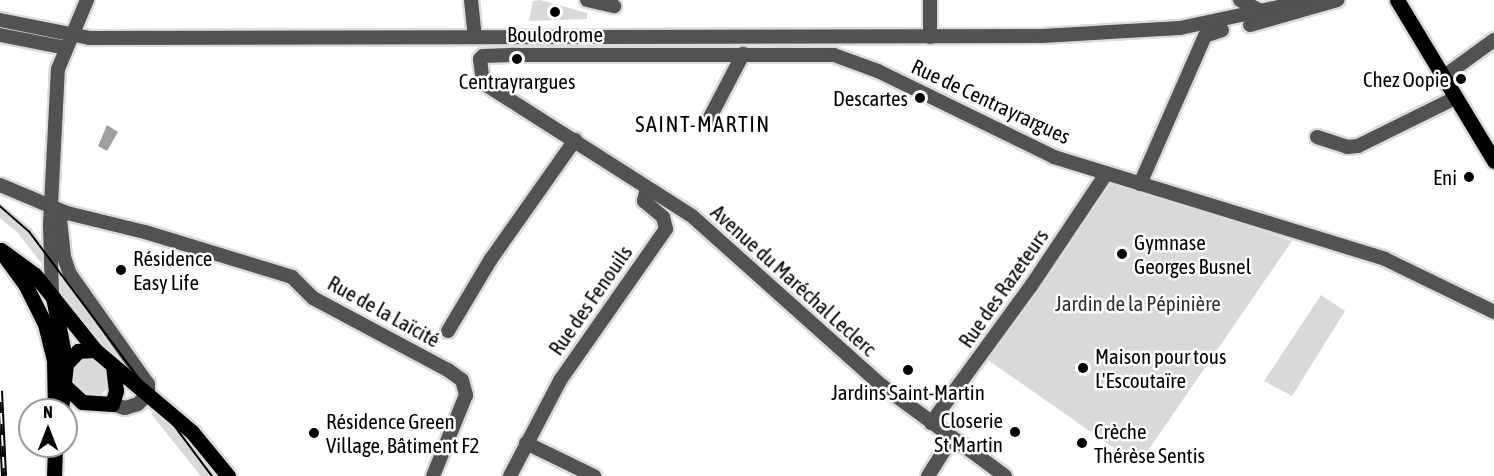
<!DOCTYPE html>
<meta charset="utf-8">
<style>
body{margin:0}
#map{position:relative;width:1494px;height:476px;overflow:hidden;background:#fff;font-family:"Asap Condensed",sans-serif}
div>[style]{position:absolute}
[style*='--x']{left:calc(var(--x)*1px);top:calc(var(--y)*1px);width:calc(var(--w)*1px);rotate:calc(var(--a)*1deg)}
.green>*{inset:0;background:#d9d9d9}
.round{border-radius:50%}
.water>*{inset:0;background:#a0a0a0}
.roads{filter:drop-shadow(2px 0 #dbdbdb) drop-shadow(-2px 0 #dbdbdb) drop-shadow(0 2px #dbdbdb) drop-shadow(0 -2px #dbdbdb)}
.minor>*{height:14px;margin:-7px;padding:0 7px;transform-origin:7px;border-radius:7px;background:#525252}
.major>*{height:15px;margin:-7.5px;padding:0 7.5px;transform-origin:7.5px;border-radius:7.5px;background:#000}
.tram>*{height:1.5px;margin:-0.75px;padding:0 0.75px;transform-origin:0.75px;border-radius:0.75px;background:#000}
.rail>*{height:6px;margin-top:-3px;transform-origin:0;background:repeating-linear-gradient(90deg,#fff 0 11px,#000 0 22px);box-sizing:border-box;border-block:2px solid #000}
.dots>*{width:16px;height:16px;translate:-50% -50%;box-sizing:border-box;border:3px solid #fff;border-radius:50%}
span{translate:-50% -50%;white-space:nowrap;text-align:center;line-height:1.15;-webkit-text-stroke:5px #fff;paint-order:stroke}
.poi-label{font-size:21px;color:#000}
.right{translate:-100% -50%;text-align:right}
.left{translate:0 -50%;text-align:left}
.street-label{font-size:21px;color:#000}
.park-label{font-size:21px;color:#303030}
.neighbourhood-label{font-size:22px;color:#000;letter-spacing:1.5px}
.north{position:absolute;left:18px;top:398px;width:60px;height:60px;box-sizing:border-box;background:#fff;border:2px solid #999;border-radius:50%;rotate:0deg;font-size:16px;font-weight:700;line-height:24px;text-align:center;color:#000}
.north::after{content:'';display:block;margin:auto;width:21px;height:27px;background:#000;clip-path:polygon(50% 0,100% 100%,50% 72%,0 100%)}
</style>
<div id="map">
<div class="green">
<div style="clip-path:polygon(540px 0,587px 13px,587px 19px,529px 21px,533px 1px)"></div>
<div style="clip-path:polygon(502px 41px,679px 41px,680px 47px,502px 48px)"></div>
<div style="clip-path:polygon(1110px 180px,1292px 241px,1138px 465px,988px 360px)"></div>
<div style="clip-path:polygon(0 203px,31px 228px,47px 250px,48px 272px,18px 233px,0 218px)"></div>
<div style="clip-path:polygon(57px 261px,122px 352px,139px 379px,99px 344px,58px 289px)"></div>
<div style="clip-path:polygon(1321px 295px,1345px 311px,1292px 396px,1264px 381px)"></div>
<div class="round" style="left:71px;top:360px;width:38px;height:38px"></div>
<div style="clip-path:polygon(157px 410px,191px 439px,220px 476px,201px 476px,151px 414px)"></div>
</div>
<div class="water">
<div style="clip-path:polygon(107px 125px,118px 132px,107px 151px,98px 146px)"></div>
</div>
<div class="roads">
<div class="minor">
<div style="--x:471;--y:0;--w:37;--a:84"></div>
<div style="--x:587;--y:0;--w:28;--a:13"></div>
<div style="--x:1240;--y:0;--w:27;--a:28"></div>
<div style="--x:0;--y:20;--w:91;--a:11.4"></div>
<div style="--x:89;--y:38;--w:953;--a:-0.12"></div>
<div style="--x:1042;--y:36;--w:138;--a:-3.3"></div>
<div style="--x:1180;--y:28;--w:135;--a:-12"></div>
<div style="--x:1250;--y:25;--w:91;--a:-16"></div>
<div style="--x:0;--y:35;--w:67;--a:11.1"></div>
<div style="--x:930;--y:37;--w:37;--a:-90"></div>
<div style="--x:1443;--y:77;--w:63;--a:-36"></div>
<div style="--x:708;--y:121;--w:76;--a:-62.4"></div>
<div style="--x:1317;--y:137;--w:32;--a:18"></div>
<div style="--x:1347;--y:147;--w:11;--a:-5"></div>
<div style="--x:1358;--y:146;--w:108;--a:-26.3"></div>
<div style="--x:1140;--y:184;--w:162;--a:-66.3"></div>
<div style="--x:1205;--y:36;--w:18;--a:-19"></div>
<div style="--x:0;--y:185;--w:73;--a:22.7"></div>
<div style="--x:67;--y:213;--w:80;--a:13.7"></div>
<div style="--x:145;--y:232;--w:154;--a:17"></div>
<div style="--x:292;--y:277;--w:30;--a:45"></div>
<div style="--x:313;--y:298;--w:153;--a:28.1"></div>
<div style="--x:448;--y:370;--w:17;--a:36"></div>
<div style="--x:462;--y:380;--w:16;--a:75"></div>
<div style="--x:466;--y:395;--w:87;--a:112.2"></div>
<div style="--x:51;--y:206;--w:16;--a:55"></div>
<div style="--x:60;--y:219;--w:38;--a:84"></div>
<div style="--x:64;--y:257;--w:18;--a:71"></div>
<div style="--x:70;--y:274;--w:135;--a:54.7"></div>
<div style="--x:148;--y:384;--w:10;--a:90"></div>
<div style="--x:148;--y:394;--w:14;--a:135"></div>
<div style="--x:138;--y:404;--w:14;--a:163"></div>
<div style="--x:125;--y:408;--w:14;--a:-163"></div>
<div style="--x:52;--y:294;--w:69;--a:-91.7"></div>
<div style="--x:50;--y:225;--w:156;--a:-87.1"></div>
<div style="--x:58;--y:69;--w:75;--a:-67.2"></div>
<div style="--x:448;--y:331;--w:84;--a:-59.2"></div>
<div style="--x:491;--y:259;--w:146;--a:-54.8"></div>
<div style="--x:931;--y:423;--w:170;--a:-53.9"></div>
<div style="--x:1031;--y:286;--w:135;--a:-56.2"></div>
<div style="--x:526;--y:443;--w:76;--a:25.9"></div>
<div style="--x:510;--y:476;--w:110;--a:-62.3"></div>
<div style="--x:561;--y:379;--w:183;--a:-55"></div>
<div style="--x:666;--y:229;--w:12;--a:-104"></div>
<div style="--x:663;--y:217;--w:25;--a:-140"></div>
<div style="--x:644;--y:201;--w:13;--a:-77"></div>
<div style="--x:928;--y:476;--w:45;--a:-57.7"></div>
<div style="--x:1005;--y:476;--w:154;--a:-143.7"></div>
<div style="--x:881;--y:385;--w:254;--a:-138.2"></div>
<div style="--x:692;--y:216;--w:248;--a:-147.5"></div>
<div style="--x:483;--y:83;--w:24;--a:-97"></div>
<div style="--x:480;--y:59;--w:4;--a:-45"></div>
<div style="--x:483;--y:56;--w:34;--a:-2"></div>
<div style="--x:517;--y:55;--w:317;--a:0"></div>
<div style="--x:834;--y:55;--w:47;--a:20"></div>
<div style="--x:878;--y:71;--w:196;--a:26"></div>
<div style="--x:1054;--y:157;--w:346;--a:17.1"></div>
<div style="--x:1385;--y:259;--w:121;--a:25.9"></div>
</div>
<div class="major">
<div style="--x:1397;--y:0;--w:188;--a:58.9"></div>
<div style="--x:1;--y:250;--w:42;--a:36.3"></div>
<div style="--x:35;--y:275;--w:96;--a:51.3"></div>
<div style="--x:95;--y:350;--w:127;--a:40.2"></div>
<div style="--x:192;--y:432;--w:57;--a:50.7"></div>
<div style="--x:3;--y:254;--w:37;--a:54"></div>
<div style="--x:25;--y:284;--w:45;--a:63.4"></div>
<div style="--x:45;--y:324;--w:37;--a:76"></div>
<div style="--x:54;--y:360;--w:50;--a:88.9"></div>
<div style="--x:53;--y:297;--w:68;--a:79"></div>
<div style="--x:66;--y:364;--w:46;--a:96.2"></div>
<div style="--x:66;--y:364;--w:18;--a:-47"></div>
<div style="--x:78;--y:351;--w:17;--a:-3"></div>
<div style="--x:66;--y:387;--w:22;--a:43"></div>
<div style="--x:82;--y:402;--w:30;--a:4"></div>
<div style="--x:112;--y:404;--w:14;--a:-73"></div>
<div style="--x:116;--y:391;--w:24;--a:-97"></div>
<div style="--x:54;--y:476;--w:30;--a:-88"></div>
</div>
</div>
<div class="tram">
<div style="--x:0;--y:206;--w:38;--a:41"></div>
<div style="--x:29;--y:231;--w:306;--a:53.2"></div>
</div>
<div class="rail">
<div style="--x:0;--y:391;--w:85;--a:87.3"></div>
</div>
<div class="dots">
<div style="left:555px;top:12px;background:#000"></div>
<div style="left:517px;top:59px;background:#000"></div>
<div style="left:1461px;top:79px;background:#000"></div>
<div style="left:920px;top:98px;background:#000"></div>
<div style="left:1469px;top:177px;background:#000"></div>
<div style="left:1122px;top:254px;background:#000"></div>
<div style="left:121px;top:270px;background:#000"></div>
<div style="left:1083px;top:368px;background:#000"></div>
<div style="left:908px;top:370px;background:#000"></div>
<div style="left:1015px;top:432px;background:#000"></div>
<div style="left:314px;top:433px;background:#000"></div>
<div style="left:1082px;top:443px;background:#000"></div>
</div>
<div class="poi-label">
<span style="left:555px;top:34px">Boulodrome</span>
<span class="right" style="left:1449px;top:79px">Chez Oopie</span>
<span style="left:517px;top:81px">Centrayrargues</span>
<span class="right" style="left:908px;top:98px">Descartes</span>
<span class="right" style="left:1457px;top:177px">Eni</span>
<span class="left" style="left:1134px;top:254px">Gymnase<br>Georges Busnel</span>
<span class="left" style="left:133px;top:270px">Résidence<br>Easy Life</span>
<span class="left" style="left:1095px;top:368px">Maison pour tous<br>L'Escoutaïre</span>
<span style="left:908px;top:392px">Jardins Saint-Martin</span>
<span class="right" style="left:1003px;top:432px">Closerie<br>St Martin</span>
<span class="left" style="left:326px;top:433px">Résidence Green<br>Village, Bâtiment F2</span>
<span class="left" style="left:1094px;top:443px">Crèche<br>Thérèse Sentis</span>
</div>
<div class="street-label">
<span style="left:991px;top:101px;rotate:25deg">Rue de Centrayrargues</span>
<span style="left:794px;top:280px;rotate:42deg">Avenue du Maréchal Leclerc</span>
<span style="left:1003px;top:288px;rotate:-55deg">Rue des Razeteurs</span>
<span style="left:590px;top:300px;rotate:-55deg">Rue des Fenouils</span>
<span style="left:384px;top:311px;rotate:29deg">Rue de la Laïcité</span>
</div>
<div class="park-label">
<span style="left:1138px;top:303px">Jardin de la Pépinière</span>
</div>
<div class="neighbourhood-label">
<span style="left:703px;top:125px">SAINT-MARTIN</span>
</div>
<div class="north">N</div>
</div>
